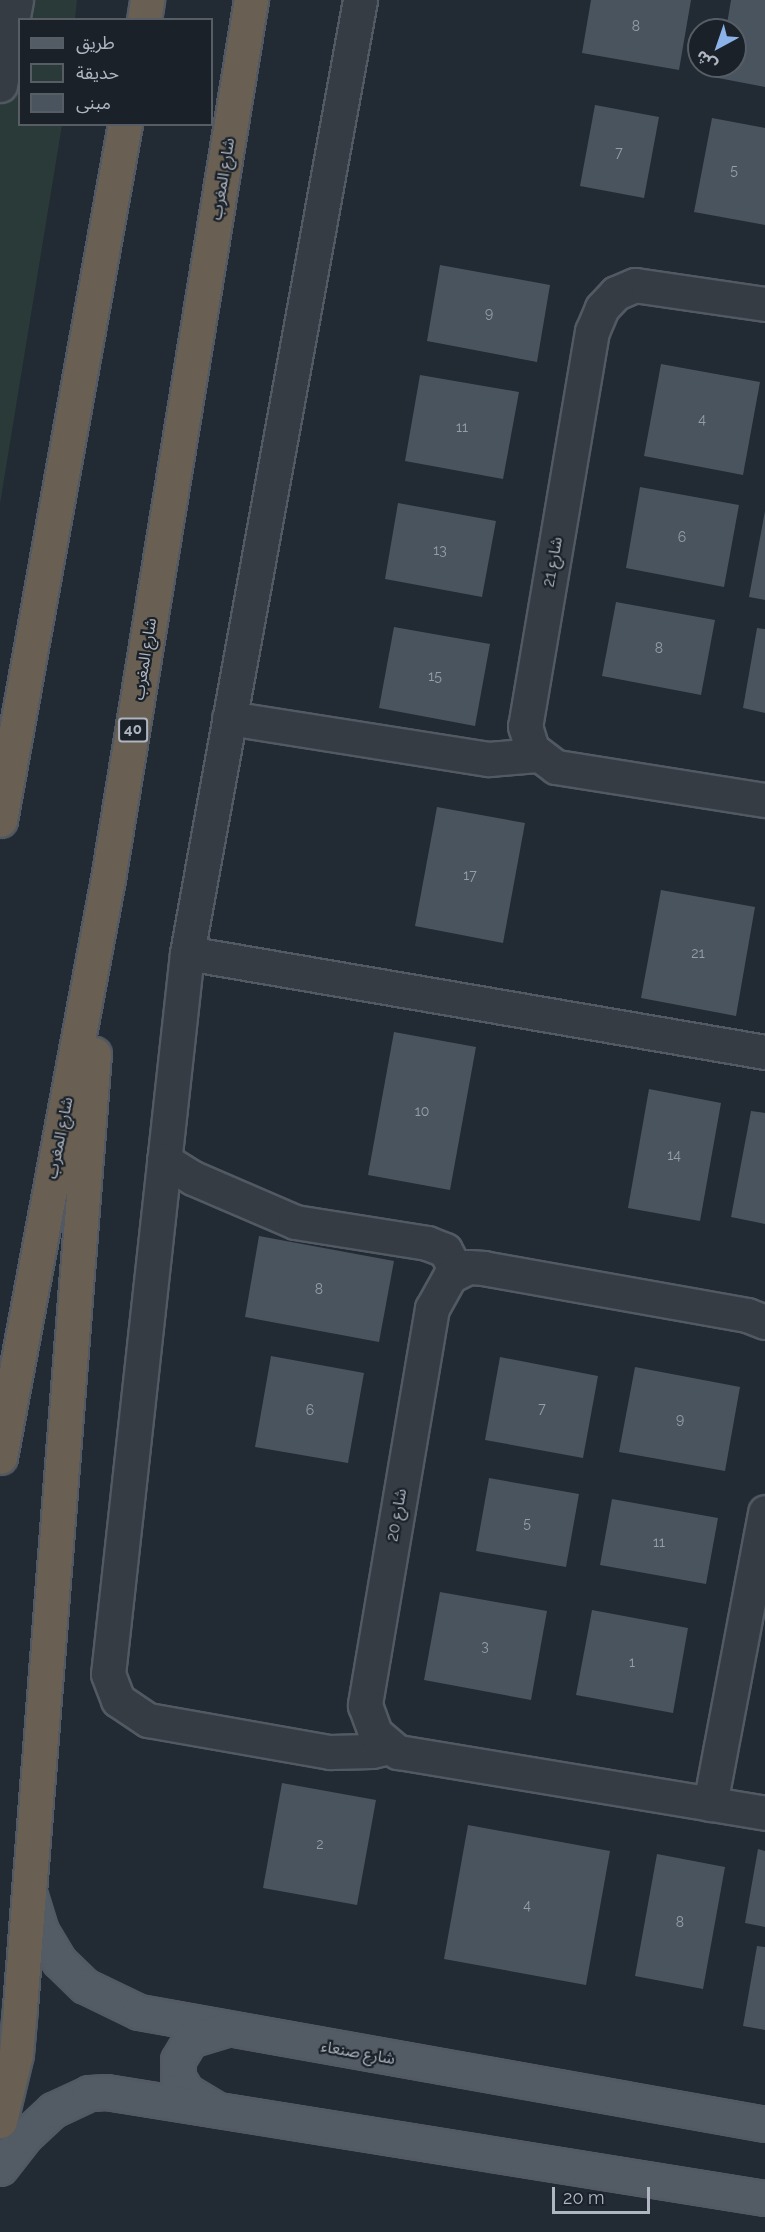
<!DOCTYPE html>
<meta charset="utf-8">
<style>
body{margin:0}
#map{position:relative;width:765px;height:2232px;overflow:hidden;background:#222a33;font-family:Raleway,"Noto Sans Arabic",sans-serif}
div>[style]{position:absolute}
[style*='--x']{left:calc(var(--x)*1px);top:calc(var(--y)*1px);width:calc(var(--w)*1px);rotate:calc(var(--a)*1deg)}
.green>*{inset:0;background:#293a39}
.building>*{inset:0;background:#4a545f}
.roads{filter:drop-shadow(2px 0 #525962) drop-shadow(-2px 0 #525962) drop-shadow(0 2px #525962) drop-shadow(0 -2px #525962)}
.minor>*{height:33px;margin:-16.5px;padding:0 16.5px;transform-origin:16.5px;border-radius:16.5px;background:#353c44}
.major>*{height:33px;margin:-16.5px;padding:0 16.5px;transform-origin:16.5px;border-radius:16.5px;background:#535b64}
.highway>*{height:33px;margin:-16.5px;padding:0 16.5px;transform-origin:16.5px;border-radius:16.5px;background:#696053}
span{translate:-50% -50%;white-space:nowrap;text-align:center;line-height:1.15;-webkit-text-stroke:4.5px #1a2128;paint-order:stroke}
.number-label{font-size:14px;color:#969ea8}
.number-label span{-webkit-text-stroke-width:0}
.shield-label span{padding:2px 4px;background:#1a2128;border:2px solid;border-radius:4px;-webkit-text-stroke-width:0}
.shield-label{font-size:15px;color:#afb6c1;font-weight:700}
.street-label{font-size:16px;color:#afb6c1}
.legend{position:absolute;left:18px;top:18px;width:195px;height:108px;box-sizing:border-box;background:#1a2128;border:2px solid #565d65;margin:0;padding:8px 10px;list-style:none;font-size:18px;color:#afb6c1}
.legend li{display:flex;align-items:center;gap:12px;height:30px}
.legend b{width:30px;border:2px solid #565d65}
.north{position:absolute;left:687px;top:18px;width:60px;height:60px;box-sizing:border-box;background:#1a2128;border:2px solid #565d65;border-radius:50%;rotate:220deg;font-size:16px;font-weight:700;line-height:24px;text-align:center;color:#afb6c1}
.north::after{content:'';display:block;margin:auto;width:21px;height:27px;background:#8bb3e9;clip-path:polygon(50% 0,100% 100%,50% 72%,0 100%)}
.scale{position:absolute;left:552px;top:2187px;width:98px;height:27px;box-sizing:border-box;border:3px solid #afb6c1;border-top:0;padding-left:8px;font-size:18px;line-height:21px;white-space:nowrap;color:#afb6c1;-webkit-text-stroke:4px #1a2128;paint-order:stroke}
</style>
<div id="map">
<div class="green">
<div style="clip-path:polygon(3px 0,77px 0,75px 19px,20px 20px,20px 124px,62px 125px,0 504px,0 17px)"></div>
</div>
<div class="building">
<div style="clip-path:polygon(591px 0,691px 0,679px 70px,582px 53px)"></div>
<div style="clip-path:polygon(731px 0,765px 0,765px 87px,718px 78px,720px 66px,735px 66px,735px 30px,726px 30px)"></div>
<div style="clip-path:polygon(595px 105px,659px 117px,644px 198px,580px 186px)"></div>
<div style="clip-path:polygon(712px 118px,765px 128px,765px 225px,694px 212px)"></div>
<div style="clip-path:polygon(440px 265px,550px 285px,537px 362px,427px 341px)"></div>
<div style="clip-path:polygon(661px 364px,760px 382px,743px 475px,644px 456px)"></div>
<div style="clip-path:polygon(420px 375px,519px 392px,503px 479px,405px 461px)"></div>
<div style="clip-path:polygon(640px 487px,739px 505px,724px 587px,626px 568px)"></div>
<div style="clip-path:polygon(398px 503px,496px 521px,482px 597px,385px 579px)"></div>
<div style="clip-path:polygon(765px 511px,765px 600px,749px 597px)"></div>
<div style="clip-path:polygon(616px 602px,715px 620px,701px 695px,602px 676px)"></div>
<div style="clip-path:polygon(394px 627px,490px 644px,475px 726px,379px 708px)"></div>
<div style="clip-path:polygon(757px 628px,765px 629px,765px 713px,743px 708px)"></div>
<div style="clip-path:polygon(437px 807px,525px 823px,503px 943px,415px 926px)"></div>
<div style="clip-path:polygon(661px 890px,755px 907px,736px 1016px,641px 998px)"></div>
<div style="clip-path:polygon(394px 1032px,476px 1047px,450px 1190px,368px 1175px)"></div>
<div style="clip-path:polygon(649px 1089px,721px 1103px,700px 1221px,628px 1208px)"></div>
<div style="clip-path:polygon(751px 1111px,765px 1113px,765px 1224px,731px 1217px)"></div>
<div style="clip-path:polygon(259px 1236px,394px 1261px,379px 1342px,245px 1317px)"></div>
<div style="clip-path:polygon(271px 1356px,364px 1373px,348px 1463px,255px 1447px)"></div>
<div style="clip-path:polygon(500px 1357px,598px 1376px,583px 1458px,485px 1440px)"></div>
<div style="clip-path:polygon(635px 1367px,740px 1387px,725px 1471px,619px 1452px)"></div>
<div style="clip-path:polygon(489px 1478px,579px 1494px,566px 1567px,476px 1551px)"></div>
<div style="clip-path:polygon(612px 1499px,718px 1518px,706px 1584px,600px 1565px)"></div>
<div style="clip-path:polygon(440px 1592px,547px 1611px,531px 1700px,424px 1680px)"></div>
<div style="clip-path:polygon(592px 1610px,688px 1628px,673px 1713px,576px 1695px)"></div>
<div style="clip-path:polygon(282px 1783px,376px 1800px,357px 1905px,263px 1888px)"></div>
<div style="clip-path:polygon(468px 1825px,610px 1851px,586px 1985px,444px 1959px)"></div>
<div style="clip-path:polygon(758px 1849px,765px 1851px,765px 1927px,745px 1923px)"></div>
<div style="clip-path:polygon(657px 1854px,725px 1867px,703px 1989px,635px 1976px)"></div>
<div style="clip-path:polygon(757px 1946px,765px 1947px,765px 2030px,743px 2026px)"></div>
</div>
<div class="roads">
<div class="minor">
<div style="--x:360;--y:0;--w:969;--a:100.29"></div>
<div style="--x:187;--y:953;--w:725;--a:96.25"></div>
<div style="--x:108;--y:1674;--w:28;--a:69"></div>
<div style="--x:118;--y:1700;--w:36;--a:34"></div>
<div style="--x:148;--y:1720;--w:185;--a:10"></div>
<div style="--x:330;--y:1752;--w:42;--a:-1.4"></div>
<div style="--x:372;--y:1751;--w:17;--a:-13"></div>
<div style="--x:0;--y:85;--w:86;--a:-79.3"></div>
<div style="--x:765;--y:304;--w:131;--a:-171.7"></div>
<div style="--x:635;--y:285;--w:21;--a:157"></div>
<div style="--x:616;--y:293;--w:21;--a:133"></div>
<div style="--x:602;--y:308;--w:25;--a:113"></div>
<div style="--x:592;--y:331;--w:401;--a:99.6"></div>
<div style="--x:525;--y:726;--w:24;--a:73"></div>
<div style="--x:532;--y:749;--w:30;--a:37"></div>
<div style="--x:556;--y:767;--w:212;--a:9"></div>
<div style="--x:229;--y:718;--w:263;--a:9"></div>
<div style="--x:489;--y:759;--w:48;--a:-4.8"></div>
<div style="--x:187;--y:953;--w:586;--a:9.72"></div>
<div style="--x:164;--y:1160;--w:34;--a:32"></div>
<div style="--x:193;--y:1178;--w:111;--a:23.3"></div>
<div style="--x:295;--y:1222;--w:134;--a:9"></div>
<div style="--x:427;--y:1243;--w:19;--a:21"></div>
<div style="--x:445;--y:1250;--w:24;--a:62"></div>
<div style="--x:765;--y:1322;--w:19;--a:-159"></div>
<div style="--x:747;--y:1315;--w:267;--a:-169.9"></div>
<div style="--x:484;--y:1268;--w:16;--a:-176"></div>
<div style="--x:468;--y:1267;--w:20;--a:153"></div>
<div style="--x:450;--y:1276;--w:37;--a:119"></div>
<div style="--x:432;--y:1308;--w:403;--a:99.6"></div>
<div style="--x:365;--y:1705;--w:30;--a:70"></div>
<div style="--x:375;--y:1733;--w:30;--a:40"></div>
<div style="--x:398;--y:1752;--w:372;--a:9.4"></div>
<div style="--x:710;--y:1804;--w:297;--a:-79.3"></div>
</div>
<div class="major">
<div style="--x:29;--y:1892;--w:41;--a:72.9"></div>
<div style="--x:41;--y:1931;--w:35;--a:59"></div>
<div style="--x:59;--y:1961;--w:36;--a:44"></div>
<div style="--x:85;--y:1986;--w:60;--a:25.7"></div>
<div style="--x:139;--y:2012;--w:636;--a:10.14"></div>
<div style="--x:214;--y:2108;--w:33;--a:-149"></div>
<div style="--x:186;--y:2091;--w:16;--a:-120"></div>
<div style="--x:178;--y:2077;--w:17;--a:-90"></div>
<div style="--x:178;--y:2060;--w:23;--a:-59"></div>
<div style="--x:190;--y:2040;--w:37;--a:-17"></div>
<div style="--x:0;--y:2168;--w:39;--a:-52"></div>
<div style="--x:24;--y:2137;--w:40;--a:-43"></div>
<div style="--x:53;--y:2110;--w:40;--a:-25"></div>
<div style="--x:89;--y:2093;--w:17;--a:-3"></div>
<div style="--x:106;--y:2092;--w:667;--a:9.14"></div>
</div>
<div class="highway">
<div style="--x:144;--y:20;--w:20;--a:-81"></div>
<div style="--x:0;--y:820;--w:707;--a:-79.82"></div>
<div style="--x:0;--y:1457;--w:588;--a:-79.42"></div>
<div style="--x:108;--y:879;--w:891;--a:-80.76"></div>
<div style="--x:0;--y:2121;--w:69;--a:-76.6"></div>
<div style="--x:16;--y:2054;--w:47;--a:-85.1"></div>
<div style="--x:20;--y:2007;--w:956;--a:-85.56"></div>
</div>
</div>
<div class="number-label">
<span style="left:636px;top:26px">8</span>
<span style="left:619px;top:152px">7</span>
<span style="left:734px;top:170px">5</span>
<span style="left:489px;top:313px">9</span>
<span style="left:702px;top:419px">4</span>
<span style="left:462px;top:427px">11</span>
<span style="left:682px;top:537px">6</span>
<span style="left:440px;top:550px">13</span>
<span style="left:659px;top:648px">8</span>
<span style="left:435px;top:676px">15</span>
<span style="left:470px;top:875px">17</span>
<span style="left:698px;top:953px">21</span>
<span style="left:422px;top:1111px">10</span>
<span style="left:674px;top:1155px">14</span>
<span style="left:319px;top:1289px">8</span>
<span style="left:542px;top:1408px">7</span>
<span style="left:310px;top:1410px">6</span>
<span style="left:680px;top:1419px">9</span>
<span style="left:527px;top:1523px">5</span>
<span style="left:659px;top:1542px">11</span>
<span style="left:485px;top:1646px">3</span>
<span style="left:632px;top:1662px">1</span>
<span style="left:320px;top:1844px">2</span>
<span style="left:527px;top:1905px">4</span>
<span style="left:680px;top:1922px">8</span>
</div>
<div class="shield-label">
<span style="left:133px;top:730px">40</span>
</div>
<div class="street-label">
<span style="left:223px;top:179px;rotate:-81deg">شارع المغرب</span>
<span style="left:553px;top:562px;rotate:-80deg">شارع 21</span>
<span style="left:145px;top:659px;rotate:-81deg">شارع المغرب</span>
<span style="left:60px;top:1138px;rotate:-79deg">شارع المغرب</span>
<span style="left:397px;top:1515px;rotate:-80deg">شارع 20</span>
<span style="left:358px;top:2053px;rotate:10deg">شارع صنعاء</span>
</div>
<ul class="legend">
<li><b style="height:8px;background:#535b64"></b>طريق</li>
<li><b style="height:16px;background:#293a39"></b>حديقة</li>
<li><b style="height:16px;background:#4a545f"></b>مبنى</li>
</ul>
<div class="north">ش</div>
<div class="scale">20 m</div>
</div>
